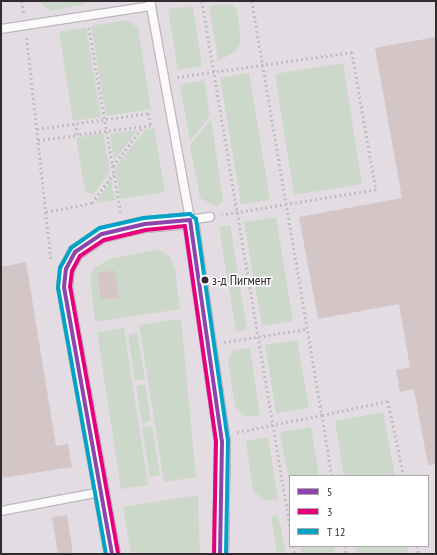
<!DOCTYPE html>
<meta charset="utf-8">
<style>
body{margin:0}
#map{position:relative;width:437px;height:555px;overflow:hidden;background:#e4dce3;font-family:"PT Sans Narrow",sans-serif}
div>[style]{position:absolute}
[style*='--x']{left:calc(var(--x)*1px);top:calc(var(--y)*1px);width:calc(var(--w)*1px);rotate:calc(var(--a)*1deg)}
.green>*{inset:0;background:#ccd8ca}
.building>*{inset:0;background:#d4c5c6}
.path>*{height:2.5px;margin-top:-1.25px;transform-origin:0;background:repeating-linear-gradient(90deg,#c1bec1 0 2px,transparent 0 5px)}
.roads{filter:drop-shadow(1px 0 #bfb9bf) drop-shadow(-1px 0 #bfb9bf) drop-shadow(0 1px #bfb9bf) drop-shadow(0 -1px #bfb9bf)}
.service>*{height:8px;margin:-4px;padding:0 4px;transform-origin:4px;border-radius:4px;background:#fbfafb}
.minor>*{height:15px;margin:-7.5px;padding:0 7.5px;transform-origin:7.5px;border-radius:7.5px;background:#fbfafb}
.bus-1>*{height:4px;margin:-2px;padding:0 2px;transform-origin:2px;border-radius:2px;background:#8e44ad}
.bus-2>*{height:4px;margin:-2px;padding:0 2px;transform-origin:2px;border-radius:2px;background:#e5007d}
.bus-3>*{height:4px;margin:-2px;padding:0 2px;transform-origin:2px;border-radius:2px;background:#02a3c6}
.dots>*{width:11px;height:11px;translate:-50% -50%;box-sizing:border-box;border:2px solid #fff;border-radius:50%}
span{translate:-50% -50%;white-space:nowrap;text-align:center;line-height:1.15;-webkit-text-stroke:3px #fff;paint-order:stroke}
.bus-label{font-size:14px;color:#312b30}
.left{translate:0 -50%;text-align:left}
.frame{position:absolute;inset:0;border:2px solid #312b30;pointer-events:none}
.legend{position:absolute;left:289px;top:475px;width:140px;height:72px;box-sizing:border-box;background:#fff;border:1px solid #adaaac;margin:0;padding:5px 7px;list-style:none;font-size:12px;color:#312b30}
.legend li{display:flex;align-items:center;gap:8px;height:20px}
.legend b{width:20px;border:1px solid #adaaac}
</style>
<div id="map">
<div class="green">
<div style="clip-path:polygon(39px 1px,85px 1px,85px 4px,50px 11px)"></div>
<div style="clip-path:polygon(232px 4px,237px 9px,241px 42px,235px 52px,218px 61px,209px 6px)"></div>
<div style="clip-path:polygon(193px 6px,202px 66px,178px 70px,168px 9px)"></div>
<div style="clip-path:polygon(127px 20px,138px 28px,151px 109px,106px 116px,91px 26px)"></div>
<div style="clip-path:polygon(86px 27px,101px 117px,73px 121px,59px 32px)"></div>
<div style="clip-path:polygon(343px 63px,362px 184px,294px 195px,275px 74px)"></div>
<div style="clip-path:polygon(249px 73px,270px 200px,241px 204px,220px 78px)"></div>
<div style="clip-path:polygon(204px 80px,210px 116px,190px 141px,180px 85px)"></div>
<div style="clip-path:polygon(211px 119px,223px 201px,217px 207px,200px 198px,190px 145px)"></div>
<div style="clip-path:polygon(154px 128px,165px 192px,120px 199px,115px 167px,145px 130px)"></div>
<div style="clip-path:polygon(138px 130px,114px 160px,110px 134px)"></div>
<div style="clip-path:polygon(103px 133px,110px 172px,93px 195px,85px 191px,76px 138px)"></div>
<div style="clip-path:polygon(111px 180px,115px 200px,95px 203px)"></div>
<div style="clip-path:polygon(276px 217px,293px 321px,262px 326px,244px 222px)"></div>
<div style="clip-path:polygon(230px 225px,247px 330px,236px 332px,219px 227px)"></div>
<div style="clip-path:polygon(evenodd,150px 251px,159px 250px,169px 256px,175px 269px,180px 309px,95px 322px,90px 276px,94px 268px,110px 259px,150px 251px,115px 270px,119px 298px,101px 300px,97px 273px,115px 270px)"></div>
<div style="clip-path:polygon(181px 319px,196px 477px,164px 482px,139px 325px)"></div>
<div style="clip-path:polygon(124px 328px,148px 485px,121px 489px,97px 332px)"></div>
<div style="clip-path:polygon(137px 333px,145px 379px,135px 380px,128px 335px)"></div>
<div style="clip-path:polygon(297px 340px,309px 408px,276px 413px,265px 345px)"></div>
<div style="clip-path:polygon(250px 348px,260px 415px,247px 417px,235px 407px,228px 360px,233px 350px)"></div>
<div style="clip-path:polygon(145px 384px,151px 421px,142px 423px,136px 386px)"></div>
<div style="clip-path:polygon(383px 412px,395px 476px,344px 476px,335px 421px)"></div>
<div style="clip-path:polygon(152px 426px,160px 475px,150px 477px,142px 427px)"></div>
<div style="clip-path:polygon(311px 427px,319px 476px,290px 476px,290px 488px,280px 432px)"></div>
<div style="clip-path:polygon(268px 437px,278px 499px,265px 501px,253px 491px,246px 441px)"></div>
<div style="clip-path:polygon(198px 495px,200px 554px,131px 554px,123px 507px)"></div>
<div style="clip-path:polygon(278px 515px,286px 554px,277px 554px,271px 516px)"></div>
<div style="clip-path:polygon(300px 546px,334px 546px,335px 554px,302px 554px)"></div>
<div style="clip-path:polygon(356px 546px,407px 546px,408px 554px,357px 554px)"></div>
</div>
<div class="building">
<div style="clip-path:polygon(436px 37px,436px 464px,428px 465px,414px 389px,400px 392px,396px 370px,410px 367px,399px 304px,318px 319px,299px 217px,402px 198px,375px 48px)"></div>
<div style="clip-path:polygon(26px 262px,56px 446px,68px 444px,72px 467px,1px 478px,1px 267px)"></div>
<div style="clip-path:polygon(115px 270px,119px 298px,101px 300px,97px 273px)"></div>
<div style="clip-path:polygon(67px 515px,73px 554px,58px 554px,52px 517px)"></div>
</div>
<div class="path">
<div style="--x:22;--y:1;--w:12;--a:81"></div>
<div style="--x:202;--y:1;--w:532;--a:80.48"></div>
<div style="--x:252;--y:1;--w:420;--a:80.4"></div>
<div style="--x:322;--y:415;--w:67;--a:-12"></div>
<div style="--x:388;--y:401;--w:77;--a:78"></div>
<div style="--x:89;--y:28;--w:188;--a:80.2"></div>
<div style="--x:27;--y:38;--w:222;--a:83.8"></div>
<div style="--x:177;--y:77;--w:177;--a:-8.1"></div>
<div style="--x:352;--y:52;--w:140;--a:80.1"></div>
<div style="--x:376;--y:190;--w:156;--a:170.8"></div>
<div style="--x:37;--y:129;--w:113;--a:-8.1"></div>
<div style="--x:149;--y:113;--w:13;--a:81"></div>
<div style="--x:151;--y:126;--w:75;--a:173.1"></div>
<div style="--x:77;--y:135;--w:11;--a:-100"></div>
<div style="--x:38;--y:140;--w:39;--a:-7"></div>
<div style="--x:113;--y:166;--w:49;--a:-52.4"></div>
<div style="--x:46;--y:212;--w:47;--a:-11.1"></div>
<div style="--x:92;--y:203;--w:36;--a:-54"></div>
<div style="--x:224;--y:342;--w:83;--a:-9"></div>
<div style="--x:237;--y:432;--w:87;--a:-11.3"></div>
<div style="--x:322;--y:415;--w:62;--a:80.7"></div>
<div style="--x:293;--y:546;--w:8;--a:76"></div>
<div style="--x:345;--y:546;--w:8;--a:83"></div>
<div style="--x:417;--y:546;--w:8;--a:76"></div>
</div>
<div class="roads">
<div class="service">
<div style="--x:150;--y:1;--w:223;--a:79.6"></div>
<div style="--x:190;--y:220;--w:20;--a:-9"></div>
<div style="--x:1;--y:29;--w:152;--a:-8.7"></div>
<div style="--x:1;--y:511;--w:102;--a:-10.8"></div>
</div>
<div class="minor">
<div style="--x:112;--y:554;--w:271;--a:-100.2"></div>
<div style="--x:64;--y:287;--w:18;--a:-84"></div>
<div style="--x:66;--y:269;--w:19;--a:-62"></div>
<div style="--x:75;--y:252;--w:32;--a:-34"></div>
<div style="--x:102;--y:234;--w:44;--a:-13.1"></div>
<div style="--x:145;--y:224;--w:45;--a:-5.1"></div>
<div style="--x:190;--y:220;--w:223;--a:81.8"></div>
<div style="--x:222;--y:441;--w:113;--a:91"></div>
</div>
</div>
<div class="bus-1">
<div style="--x:112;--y:554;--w:271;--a:-100.2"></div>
<div style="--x:64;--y:287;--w:18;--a:-84"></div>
<div style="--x:66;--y:269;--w:19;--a:-62"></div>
<div style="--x:75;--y:252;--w:32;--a:-34"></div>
<div style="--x:102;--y:234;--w:44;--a:-13.1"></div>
<div style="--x:145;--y:224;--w:45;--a:-5.1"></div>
<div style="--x:190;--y:220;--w:223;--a:81.8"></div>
<div style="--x:222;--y:441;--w:113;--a:91"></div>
</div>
<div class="bus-2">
<div style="--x:118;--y:553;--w:270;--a:-100.2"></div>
<div style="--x:70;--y:287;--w:16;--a:-83"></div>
<div style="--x:72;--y:271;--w:17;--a:-62"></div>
<div style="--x:80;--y:256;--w:29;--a:-34"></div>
<div style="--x:104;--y:240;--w:43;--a:-13.4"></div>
<div style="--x:146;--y:230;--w:39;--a:-6"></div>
<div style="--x:185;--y:226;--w:217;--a:81.8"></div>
<div style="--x:216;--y:441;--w:113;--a:91"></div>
</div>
<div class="bus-3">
<div style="--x:106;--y:554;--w:270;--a:-100.2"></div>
<div style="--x:58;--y:288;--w:20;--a:-84"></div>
<div style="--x:60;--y:268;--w:23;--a:-61"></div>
<div style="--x:71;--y:248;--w:35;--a:-35"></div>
<div style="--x:100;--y:228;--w:45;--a:-12.8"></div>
<div style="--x:144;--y:218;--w:46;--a:-5"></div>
<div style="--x:190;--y:214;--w:8;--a:40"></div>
<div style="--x:196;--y:219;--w:223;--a:81.8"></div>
<div style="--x:228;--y:440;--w:114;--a:91"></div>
</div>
<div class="dots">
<div style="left:205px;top:280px;background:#312b30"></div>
</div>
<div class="bus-label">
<span class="left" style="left:212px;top:280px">з-д Пигмент</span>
</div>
<div class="frame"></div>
<ul class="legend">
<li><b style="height:5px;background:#8e44ad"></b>5</li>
<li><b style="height:5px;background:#e5007d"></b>3</li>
<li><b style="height:5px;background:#02a3c6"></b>Т 12</li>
</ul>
</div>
